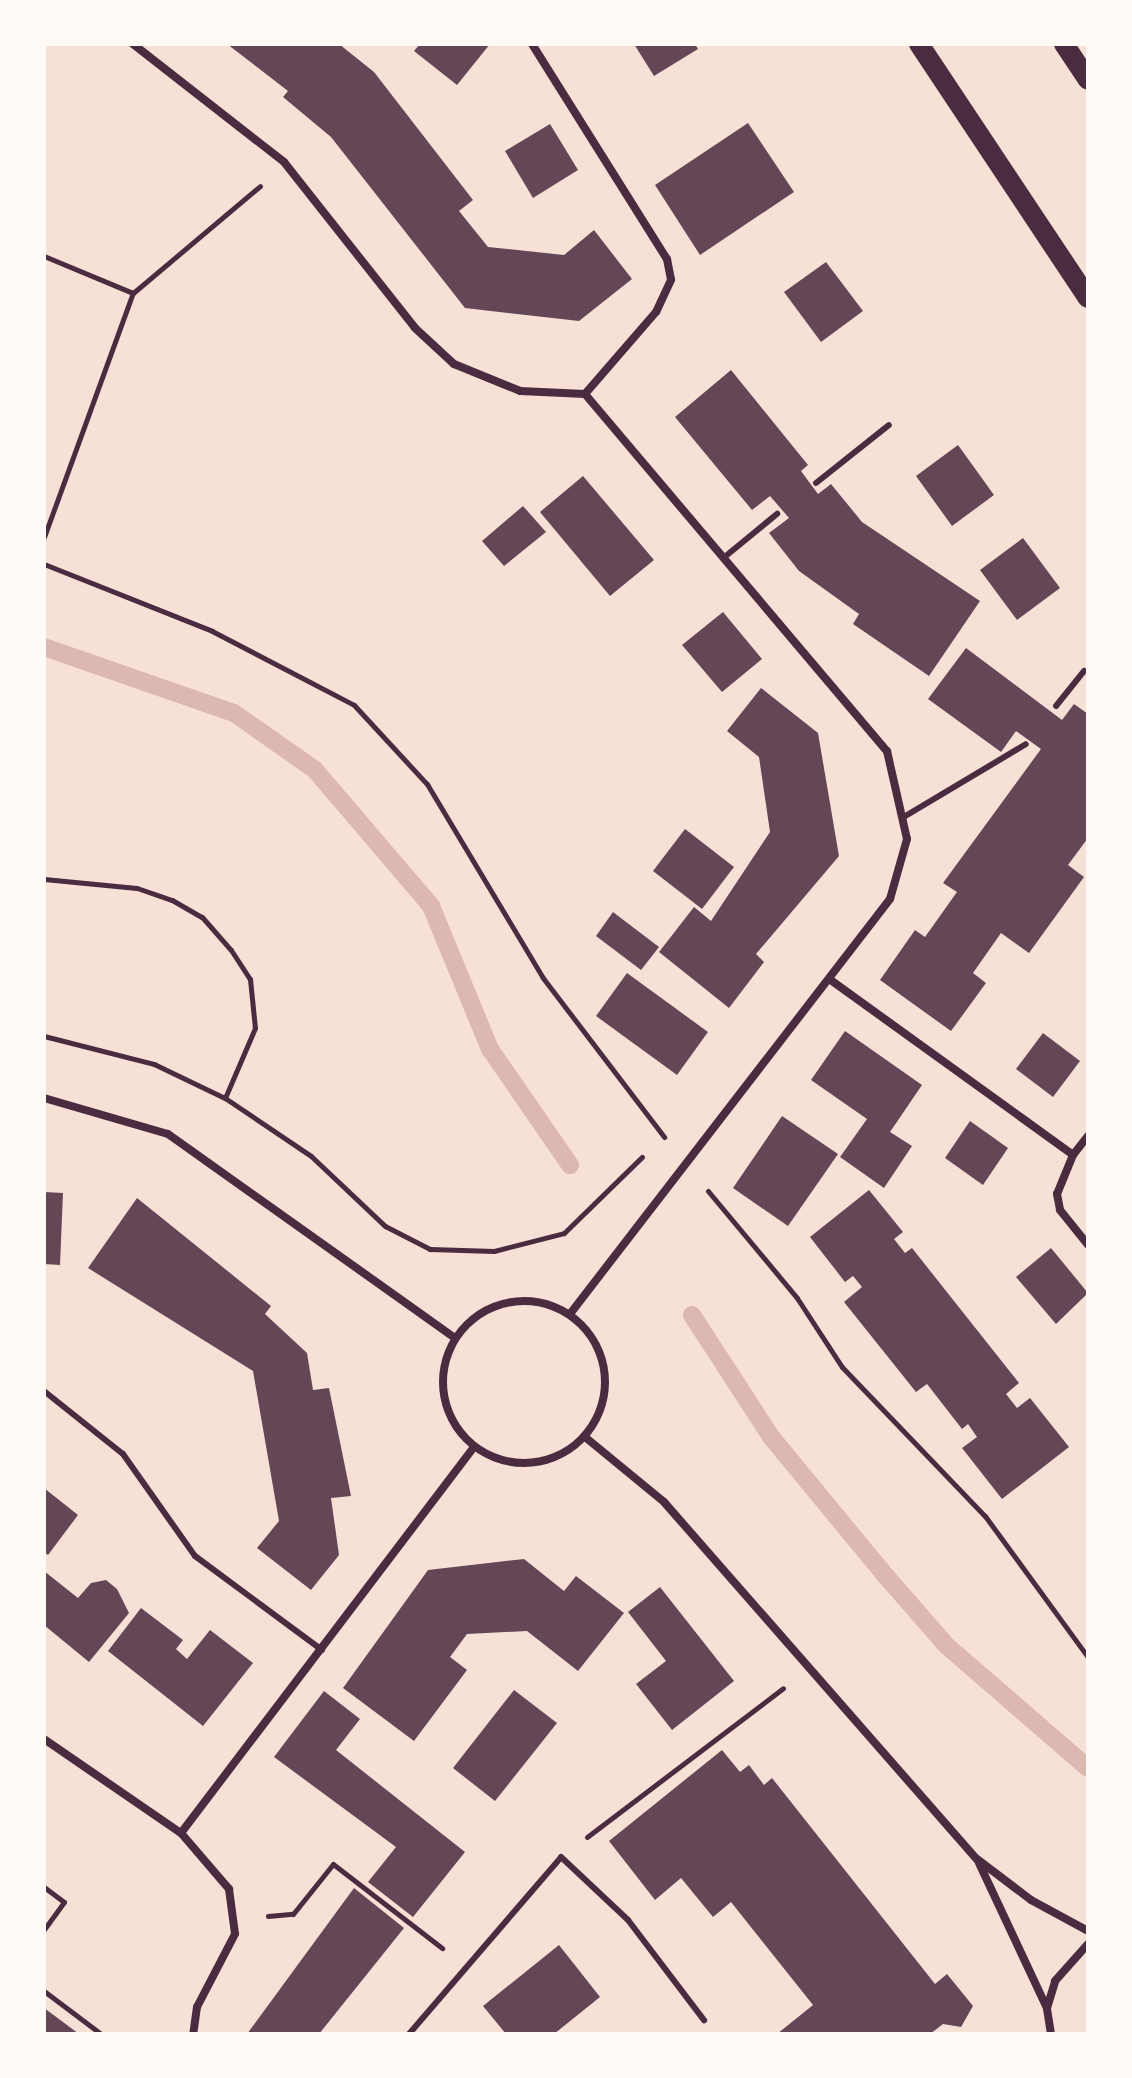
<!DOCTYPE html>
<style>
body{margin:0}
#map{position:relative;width:1132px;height:2078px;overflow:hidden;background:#f7e1d7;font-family:Rubik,sans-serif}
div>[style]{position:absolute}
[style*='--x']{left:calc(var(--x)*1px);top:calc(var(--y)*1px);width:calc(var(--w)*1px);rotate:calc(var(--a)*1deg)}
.stream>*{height:18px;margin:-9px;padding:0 9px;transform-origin:9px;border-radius:9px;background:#dcb8b0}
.building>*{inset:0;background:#644757}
.path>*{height:5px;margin:-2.5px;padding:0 2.5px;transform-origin:2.5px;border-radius:2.5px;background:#4a2c40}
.service>*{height:6px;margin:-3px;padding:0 3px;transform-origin:3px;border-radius:3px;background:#4a2c40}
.minor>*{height:8px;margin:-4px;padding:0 4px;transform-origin:4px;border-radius:4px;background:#4a2c40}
.minor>.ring{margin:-4px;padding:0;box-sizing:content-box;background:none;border:8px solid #4a2c40;border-radius:50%}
.primary>*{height:20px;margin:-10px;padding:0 10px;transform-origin:10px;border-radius:10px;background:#4a2c40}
span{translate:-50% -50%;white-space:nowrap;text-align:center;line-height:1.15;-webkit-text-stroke:8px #fffaf5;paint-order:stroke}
.frame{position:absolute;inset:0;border:46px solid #fffaf5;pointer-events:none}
</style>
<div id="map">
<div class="stream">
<div style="--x:44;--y:647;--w:201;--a:19.2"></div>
<div style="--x:234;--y:713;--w:99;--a:35.1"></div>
<div style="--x:315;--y:770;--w:179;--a:49.5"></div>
<div style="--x:431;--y:906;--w:155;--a:67.6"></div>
<div style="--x:490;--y:1049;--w:141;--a:55.4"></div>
<div style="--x:692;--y:1315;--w:147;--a:57"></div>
<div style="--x:772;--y:1438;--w:178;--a:50.5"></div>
<div style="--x:885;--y:1575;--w:94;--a:48.9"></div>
<div style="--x:947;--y:1646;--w:186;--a:40.9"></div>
</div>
<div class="building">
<div style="clip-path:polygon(227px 44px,339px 44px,374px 72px,473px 200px,459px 211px,488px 247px,564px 255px,594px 230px,632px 279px,579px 321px,465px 308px,331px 137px,283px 97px,288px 91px)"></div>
<div style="clip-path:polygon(420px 44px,490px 44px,457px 85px,414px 51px)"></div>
<div style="clip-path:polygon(634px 44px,695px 44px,698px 49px,654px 76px)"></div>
<div style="clip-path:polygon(748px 123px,794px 192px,700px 255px,655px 185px)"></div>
<div style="clip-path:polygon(550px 124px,578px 170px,533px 198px,505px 151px)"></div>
<div style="clip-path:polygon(826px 262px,863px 311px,821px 342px,784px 292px)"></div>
<div style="clip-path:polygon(731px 370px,808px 465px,801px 471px,818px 494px,831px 484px,862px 522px,980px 601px,929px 676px,853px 624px,859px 614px,799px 571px,769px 533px,789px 518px,770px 496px,752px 510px,675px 417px)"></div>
<div style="clip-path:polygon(958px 445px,994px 495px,952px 526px,916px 476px)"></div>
<div style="clip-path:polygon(583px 476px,654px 560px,610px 596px,540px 512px)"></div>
<div style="clip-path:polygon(523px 506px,546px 532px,504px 566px,482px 541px)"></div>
<div style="clip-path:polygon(1023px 538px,1060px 588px,1017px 620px,980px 570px)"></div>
<div style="clip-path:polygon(723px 612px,762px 659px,722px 692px,682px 645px)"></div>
<div style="clip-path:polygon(966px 648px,1062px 720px,1074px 704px,1088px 714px,1088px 838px,1068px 865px,1084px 877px,1029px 953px,1001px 933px,973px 973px,986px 983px,951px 1031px,880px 980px,915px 930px,925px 937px,957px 892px,943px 883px,1041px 749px,1016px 731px,1001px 752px,928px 699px)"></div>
<div style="clip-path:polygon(761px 688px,818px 733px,839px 856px,756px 954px,764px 962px,729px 1008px,659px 952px,694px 907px,711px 921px,770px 832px,759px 757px,727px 731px)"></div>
<div style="clip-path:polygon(685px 829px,734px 867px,702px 909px,653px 871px)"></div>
<div style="clip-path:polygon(613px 912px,659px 947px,641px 970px,596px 936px)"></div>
<div style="clip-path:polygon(627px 973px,708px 1032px,677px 1075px,596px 1016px)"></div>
<div style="clip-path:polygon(845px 1031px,922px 1085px,890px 1132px,912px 1146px,884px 1188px,840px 1157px,867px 1119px,811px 1080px)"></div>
<div style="clip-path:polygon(1043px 1033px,1080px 1061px,1053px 1097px,1016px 1069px)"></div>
<div style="clip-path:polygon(782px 1116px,838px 1154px,788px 1226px,733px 1188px)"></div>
<div style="clip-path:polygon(970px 1121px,1008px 1148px,983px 1185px,945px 1158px)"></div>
<div style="clip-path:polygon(869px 1190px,903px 1232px,894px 1239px,905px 1253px,912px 1248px,1019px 1383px,1006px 1394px,1017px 1408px,1030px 1398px,1069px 1447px,1002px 1499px,962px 1448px,977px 1437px,968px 1424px,962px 1429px,927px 1384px,916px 1392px,844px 1302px,862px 1287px,853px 1276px,845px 1282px,810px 1237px)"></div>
<div style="clip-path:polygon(44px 1192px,63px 1193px,60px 1265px,44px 1264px)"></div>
<div style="clip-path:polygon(137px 1198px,271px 1306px,265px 1314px,307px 1353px,313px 1390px,329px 1388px,351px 1496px,331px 1498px,339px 1555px,311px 1590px,257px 1548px,279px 1521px,253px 1371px,88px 1268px)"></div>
<div style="clip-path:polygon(1051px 1248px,1088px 1293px,1056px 1324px,1016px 1277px)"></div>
<div style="clip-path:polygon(44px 1488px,78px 1515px,48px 1555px,44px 1552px)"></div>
<div style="clip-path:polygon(524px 1559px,564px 1591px,576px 1576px,624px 1613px,578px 1671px,527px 1631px,467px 1634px,450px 1657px,467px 1670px,414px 1741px,343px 1688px,428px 1570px)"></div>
<div style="clip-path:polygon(44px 1571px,78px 1598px,91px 1583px,106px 1580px,117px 1589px,129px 1613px,89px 1662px,44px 1625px)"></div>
<div style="clip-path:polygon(660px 1587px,734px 1681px,672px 1730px,636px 1684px,666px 1661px,628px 1612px)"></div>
<div style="clip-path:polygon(141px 1608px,183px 1640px,176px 1649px,187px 1659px,210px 1630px,253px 1663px,203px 1726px,108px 1651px)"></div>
<div style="clip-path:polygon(514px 1690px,557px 1723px,495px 1801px,453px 1768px)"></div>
<div style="clip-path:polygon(324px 1691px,360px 1719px,336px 1750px,465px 1852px,413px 1917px,368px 1882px,396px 1847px,274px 1757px)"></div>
<div style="clip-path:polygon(722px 1750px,740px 1772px,749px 1765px,764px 1785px,772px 1778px,935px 1984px,947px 1974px,973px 2006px,961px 2027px,943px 2024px,930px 2034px,777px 2034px,813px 2005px,731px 1902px,713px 1917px,681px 1878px,655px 1900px,609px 1841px)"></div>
<div style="clip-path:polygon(354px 1888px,404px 1928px,319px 2034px,247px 2034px)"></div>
<div style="clip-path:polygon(559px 1945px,600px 1997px,554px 2034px,506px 2034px,483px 2006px)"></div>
<div style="clip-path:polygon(44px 2008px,59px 2019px,79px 2034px,44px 2034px)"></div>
</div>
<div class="path">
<div style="--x:44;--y:256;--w:96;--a:22.6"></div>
<div style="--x:44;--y:537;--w:260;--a:-70"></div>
<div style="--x:133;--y:293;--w:166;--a:-40.1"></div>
<div style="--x:44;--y:564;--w:181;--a:21.7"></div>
<div style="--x:212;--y:631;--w:160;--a:27.5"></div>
<div style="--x:354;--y:705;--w:108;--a:47.3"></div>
<div style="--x:427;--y:784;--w:226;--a:59.1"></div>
<div style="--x:543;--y:978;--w:200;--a:52.7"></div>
<div style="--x:44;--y:879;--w:93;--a:5.5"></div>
<div style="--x:137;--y:888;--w:37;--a:19"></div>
<div style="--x:172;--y:900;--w:34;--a:30"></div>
<div style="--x:202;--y:917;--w:44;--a:48.7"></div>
<div style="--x:231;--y:950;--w:35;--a:57"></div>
<div style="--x:250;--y:979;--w:49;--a:84.2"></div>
<div style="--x:255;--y:1028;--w:76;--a:113.2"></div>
<div style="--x:44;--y:1036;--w:114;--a:14.3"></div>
<div style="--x:154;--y:1064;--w:79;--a:25.6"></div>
<div style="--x:225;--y:1098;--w:104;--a:34"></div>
<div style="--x:311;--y:1156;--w:102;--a:43.4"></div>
<div style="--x:385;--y:1226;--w:51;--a:27.1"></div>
<div style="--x:430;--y:1249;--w:64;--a:1.8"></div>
<div style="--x:494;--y:1251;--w:72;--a:-14.4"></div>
<div style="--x:564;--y:1233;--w:109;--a:-44.3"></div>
<div style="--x:708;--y:1191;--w:139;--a:50.2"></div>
<div style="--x:797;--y:1298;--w:82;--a:56.9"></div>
<div style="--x:842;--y:1367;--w:207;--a:46.2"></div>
<div style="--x:985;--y:1516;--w:175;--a:53.9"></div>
<div style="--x:587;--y:1837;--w:246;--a:-37.2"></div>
<div style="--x:44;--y:1887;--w:25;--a:37"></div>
<div style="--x:64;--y:1902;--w:34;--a:126"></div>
<div style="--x:268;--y:1916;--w:25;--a:-5"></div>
<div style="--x:293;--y:1914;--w:64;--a:-51.3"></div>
<div style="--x:333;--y:1864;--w:138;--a:37.6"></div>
<div style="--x:44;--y:1991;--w:71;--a:37"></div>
</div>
<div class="service">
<div style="--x:816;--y:483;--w:93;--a:-38.5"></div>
<div style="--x:727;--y:555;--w:65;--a:-39.4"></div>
<div style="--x:1056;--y:706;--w:45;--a:-51.3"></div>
<div style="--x:902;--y:818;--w:144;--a:-30.8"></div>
<div style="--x:44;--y:1391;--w:101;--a:38.6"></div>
<div style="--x:123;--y:1454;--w:125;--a:54.8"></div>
<div style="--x:195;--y:1556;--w:158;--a:36.5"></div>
<div style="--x:409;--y:2034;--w:233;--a:-49.3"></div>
<div style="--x:561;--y:1857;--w:92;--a:43.2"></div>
<div style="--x:628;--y:1920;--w:126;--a:52.8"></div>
</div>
<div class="minor">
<div style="--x:133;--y:44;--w:192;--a:38"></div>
<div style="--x:284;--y:162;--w:211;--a:51.7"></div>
<div style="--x:415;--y:328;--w:53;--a:42.7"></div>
<div style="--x:454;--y:364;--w:71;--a:22.2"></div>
<div style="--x:520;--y:391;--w:65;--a:2.6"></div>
<div style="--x:585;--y:394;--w:468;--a:49.8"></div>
<div style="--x:887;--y:751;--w:90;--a:77.2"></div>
<div style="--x:907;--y:839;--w:62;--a:105.8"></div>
<div style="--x:890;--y:899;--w:524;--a:127.64"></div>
<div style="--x:532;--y:44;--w:254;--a:57.9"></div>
<div style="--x:667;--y:259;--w:21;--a:79"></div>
<div style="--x:671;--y:280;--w:35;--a:115"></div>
<div style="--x:656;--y:312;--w:108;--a:130.9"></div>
<div style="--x:832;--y:981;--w:297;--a:35.8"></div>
<div style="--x:1073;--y:1155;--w:42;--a:112.3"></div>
<div style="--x:1057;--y:1194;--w:16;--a:79"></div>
<div style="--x:1060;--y:1210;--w:45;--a:51.3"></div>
<div style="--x:44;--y:1098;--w:129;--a:16.2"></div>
<div style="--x:168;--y:1134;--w:352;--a:35.4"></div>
<div style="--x:1073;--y:1155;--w:24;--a:-52"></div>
<div class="ring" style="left:443px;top:1301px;width:154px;height:154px"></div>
<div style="--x:585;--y:1437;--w:102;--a:39.4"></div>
<div style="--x:664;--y:1502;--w:475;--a:48.8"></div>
<div style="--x:977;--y:1859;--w:68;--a:37.2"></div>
<div style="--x:1031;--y:1900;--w:65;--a:28.5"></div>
<div style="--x:44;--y:1739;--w:166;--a:34.5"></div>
<div style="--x:181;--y:1833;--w:74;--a:49.4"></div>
<div style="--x:229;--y:1889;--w:45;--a:82.4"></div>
<div style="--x:235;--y:1934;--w:82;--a:117.5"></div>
<div style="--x:197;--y:2007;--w:27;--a:98"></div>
<div style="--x:181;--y:1833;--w:485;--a:-52.8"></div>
<div style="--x:979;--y:1863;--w:160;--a:64.9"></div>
<div style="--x:1051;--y:2034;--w:26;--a:-99"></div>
<div style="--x:1047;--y:2008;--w:28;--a:-73"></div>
<div style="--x:1055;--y:1981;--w:50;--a:-48.3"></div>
</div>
<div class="primary">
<div style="--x:919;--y:44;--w:305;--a:56.4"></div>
<div style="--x:1064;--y:44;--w:43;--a:56.3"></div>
</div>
<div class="frame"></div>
</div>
